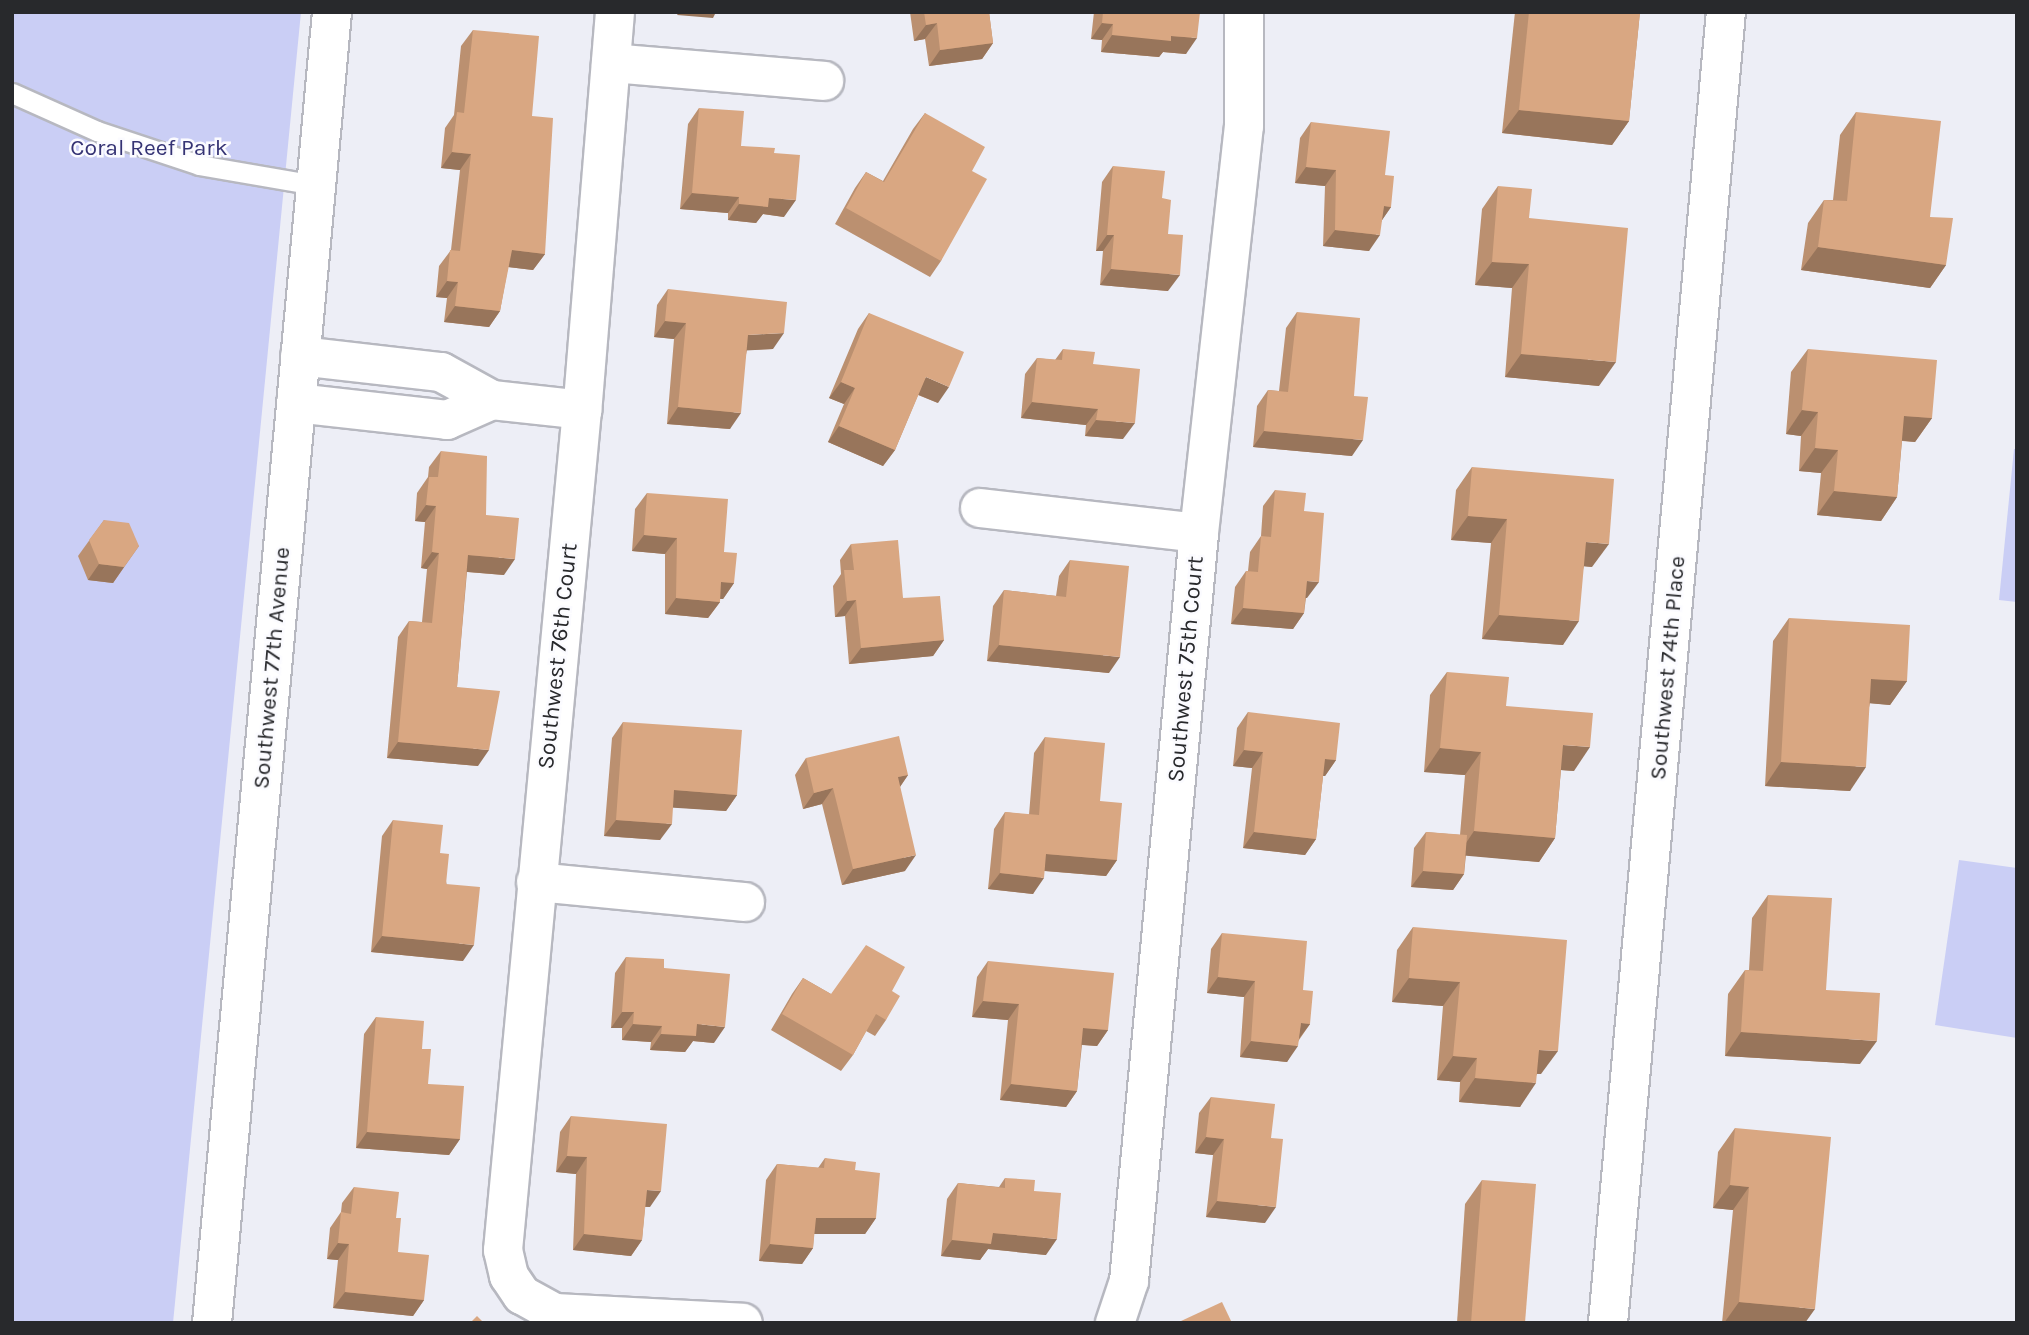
<!DOCTYPE html>
<style>
body{margin:0}
#map{position:relative;width:2029px;height:1335px;overflow:hidden;background:#edeef6;font-family:Karla,sans-serif}
div>[style]{position:absolute}
[style*='--x']{left:calc(var(--x)*1px);top:calc(var(--y)*1px);width:calc(var(--w)*1px);rotate:calc(var(--a)*1deg)}
.green>*{inset:0;background:#cacef5}
.roads{filter:drop-shadow(2px 0 #b7b8c0) drop-shadow(-2px 0 #b7b8c0) drop-shadow(0 2px #b7b8c0) drop-shadow(0 -2px #b7b8c0)}
.lane>*{height:19px;margin:-9.5px;padding:0 9.5px;transform-origin:9.5px;border-radius:9.5px;background:#fff}
.street>*{height:38px;margin:-19px;padding:0 19px;transform-origin:19px;border-radius:19px;background:#fff}
.secondary>*{height:38px;margin:-19px;padding:0 19px;transform-origin:19px;border-radius:19px;background:#fff}
.wall>*{inset:0;background:#bb9070}
.shaded-wall>*{inset:0;background:#98755b}
.building>*{inset:0;background:#d9a782}
span{translate:-50% -50%;white-space:nowrap;text-align:center;line-height:1.15;-webkit-text-stroke:5px #fbfbff;paint-order:stroke}
.park-label{font-size:23px;color:#353374}
.street-label{font-size:23px;color:#28292c}
.frame{position:absolute;inset:0;border:14px solid #28292c;pointer-events:none}
</style>
<div id="map">
<div class="green">
<div style="clip-path:polygon(12px 12px,301px 12px,173px 1323px,12px 1323px)"></div>
<div style="clip-path:polygon(2014px 449px,2017px 449px,2017px 602px,1999px 600px)"></div>
<div style="clip-path:polygon(1959px 860px,2017px 868px,2017px 1038px,1935px 1025px)"></div>
</div>
<div class="roads">
<div class="lane">
<div style="--x:12;--y:93;--w:93;--a:24.1"></div>
<div style="--x:97;--y:131;--w:108;--a:18.4"></div>
<div style="--x:199;--y:165;--w:118;--a:9.8"></div>
</div>
<div class="street">
<div style="--x:615;--y:12;--w:399;--a:94.7"></div>
<div style="--x:582;--y:410;--w:844;--a:95.37"></div>
<div style="--x:503;--y:1250;--w:27;--a:77"></div>
<div style="--x:509;--y:1276;--w:23;--a:56"></div>
<div style="--x:522;--y:1295;--w:38;--a:29"></div>
<div style="--x:555;--y:1313;--w:188;--a:3"></div>
<div style="--x:611;--y:63;--w:214;--a:4.8"></div>
<div style="--x:300;--y:356;--w:142;--a:6.5"></div>
<div style="--x:441;--y:372;--w:58;--a:28.8"></div>
<div style="--x:296;--y:403;--w:152;--a:6.4"></div>
<div style="--x:447;--y:420;--w:49;--a:-24"></div>
<div style="--x:492;--y:400;--w:91;--a:6.3"></div>
<div style="--x:980;--y:508;--w:220;--a:6.5"></div>
<div style="--x:536;--y:882;--w:210;--a:5.5"></div>
<div style="--x:1115;--y:1323;--w:44;--a:-71.6"></div>
<div style="--x:1129;--y:1281;--w:751;--a:-84.65"></div>
<div style="--x:1199;--y:533;--w:409;--a:-83.7"></div>
<div style="--x:1244;--y:126;--w:114;--a:-90"></div>
<div style="--x:1608;--y:1323;--w:1316;--a:-84.86"></div>
</div>
<div class="secondary">
<div style="--x:212;--y:1323;--w:1316;--a:-84.77"></div>
</div>
</div>
<div class="wall">
<div style="clip-path:polygon(910px 12px,989px 12px,993px 43px,982px 59px,929px 66px,925px 39px,914px 41px)"></div>
<div style="clip-path:polygon(1094px 12px,1200px 12px,1186px 54px,1163px 52px,1159px 57px,1101px 52px,1102px 40px,1091px 39px)"></div>
<div style="clip-path:polygon(1515px 12px,1640px 12px,1629px 121px,1612px 145px,1502px 133px)"></div>
<div style="clip-path:polygon(473px 30px,532px 116px,545px 254px,533px 270px,508px 267px,500px 311px,489px 327px,444px 322px,447px 298px,436px 297px,439px 266px,451px 250px,460px 170px,441px 168px,445px 128px,454px 115px,461px 46px)"></div>
<div style="clip-path:polygon(699px 108px,741px 146px,774px 153px,784px 217px,763px 214px,756px 223px,728px 220px,728px 213px,680px 209px,688px 124px)"></div>
<div style="clip-path:polygon(1856px 112px,1930px 217px,1946px 265px,1930px 288px,1801px 270px,1808px 223px,1824px 200px,1833px 200px,1840px 135px)"></div>
<div style="clip-path:polygon(925px 113px,972px 171px,941px 261px,930px 277px,835px 224px,855px 188px,866px 172px,883px 181px,913px 129px)"></div>
<div style="clip-path:polygon(1311px 122px,1385px 175px,1391px 207px,1382px 220px,1369px 251px,1323px 246px,1325px 186px,1295px 183px,1300px 138px)"></div>
<div style="clip-path:polygon(1113px 166px,1162px 198px,1168px 234px,1168px 291px,1100px 285px,1103px 251px,1096px 251px,1102px 182px)"></div>
<div style="clip-path:polygon(1498px 186px,1529px 218px,1599px 386px,1505px 377px,1512px 288px,1475px 285px,1482px 209px)"></div>
<div style="clip-path:polygon(668px 289px,773px 349px,747px 350px,730px 429px,667px 424px,674px 339px,654px 337px,657px 305px)"></div>
<div style="clip-path:polygon(1297px 312px,1354px 396px,1352px 456px,1253px 447px,1257px 406px,1268px 390px,1279px 391px,1286px 328px)"></div>
<div style="clip-path:polygon(869px 313px,938px 403px,918px 395px,895px 450px,883px 466px,828px 442px,844px 404px,829px 398px,858px 329px)"></div>
<div style="clip-path:polygon(1063px 349px,1093px 364px,1123px 439px,1085px 436px,1086px 425px,1021px 418px,1025px 374px,1037px 358px,1055px 360px)"></div>
<div style="clip-path:polygon(1808px 349px,1932px 418px,1915px 442px,1902px 441px,1897px 497px,1881px 521px,1817px 515px,1821px 473px,1799px 471px,1801px 436px,1786px 434px,1791px 372px)"></div>
<div style="clip-path:polygon(441px 451px,486px 515px,504px 575px,467px 572px,457px 687px,478px 766px,387px 758px,398px 637px,409px 621px,422px 622px,427px 569px,421px 568px,425px 522px,415px 521px,417px 493px,428px 477px,429px 467px)"></div>
<div style="clip-path:polygon(1472px 467px,1592px 567px,1584px 566px,1563px 645px,1482px 639px,1491px 543px,1451px 540px,1456px 490px)"></div>
<div style="clip-path:polygon(1275px 490px,1304px 511px,1307px 598px,1306px 598px,1304px 613px,1293px 629px,1231px 624px,1235px 587px,1246px 571px,1248px 571px,1250px 552px,1261px 536px,1263px 506px)"></div>
<div style="clip-path:polygon(647px 493px,724px 552px,734px 583px,723px 599px,720px 599px,720px 602px,708px 618px,665px 614px,665px 554px,632px 551px,635px 509px)"></div>
<div style="clip-path:polygon(104px 520px,139px 546px,113px 583px,88px 580px,78px 556px)"></div>
<div style="clip-path:polygon(851px 544px,944px 640px,933px 656px,849px 664px,845px 616px,835px 617px,833px 586px,841px 574px,840px 560px)"></div>
<div style="clip-path:polygon(1070px 560px,1109px 673px,987px 661px,993px 606px,1004px 590px,1056px 596px,1059px 576px)"></div>
<div style="clip-path:polygon(1789px 618px,1907px 681px,1890px 705px,1870px 703px,1850px 791px,1765px 786px,1773px 641px)"></div>
<div style="clip-path:polygon(1447px 672px,1506px 706px,1574px 771px,1561px 770px,1555px 838px,1539px 862px,1466px 855px,1464px 874px,1453px 890px,1411px 887px,1414px 848px,1426px 832px,1460px 835px,1465px 775px,1424px 772px,1430px 695px)"></div>
<div style="clip-path:polygon(1248px 712px,1336px 760px,1325px 776px,1323px 776px,1316px 839px,1305px 855px,1243px 848px,1252px 768px,1233px 766px,1237px 728px)"></div>
<div style="clip-path:polygon(623px 722px,737px 795px,726px 811px,673px 807px,660px 840px,604px 836px,612px 738px)"></div>
<div style="clip-path:polygon(1045px 737px,1100px 801px,1117px 860px,1106px 876px,1044px 871px,1033px 894px,988px 889px,994px 829px,1005px 812px,1029px 815px,1034px 753px)"></div>
<div style="clip-path:polygon(806px 758px,908px 775px,900px 787px,905px 871px,842px 885px,822px 804px,803px 809px,795px 775px)"></div>
<div style="clip-path:polygon(393px 820px,440px 853px,463px 961px,371px 952px,382px 836px)"></div>
<div style="clip-path:polygon(1768px 895px,1826px 990px,1860px 1064px,1725px 1056px,1728px 994px,1745px 970px,1749px 970px,1752px 918px)"></div>
<div style="clip-path:polygon(1413px 927px,1541px 1074px,1537px 1074px,1520px 1107px,1459px 1102px,1460px 1082px,1437px 1080px,1443px 1006px,1392px 1002px,1397px 950px)"></div>
<div style="clip-path:polygon(1222px 933px,1303px 990px,1310px 1024px,1299px 1040px,1287px 1062px,1240px 1057px,1244px 997px,1207px 993px,1211px 949px)"></div>
<div style="clip-path:polygon(626px 957px,664px 968px,714px 1043px,693px 1041px,685px 1052px,650px 1050px,651px 1042px,622px 1040px,622px 1028px,611px 1028px,615px 973px)"></div>
<div style="clip-path:polygon(988px 961px,1108px 1030px,1097px 1046px,1082px 1045px,1077px 1091px,1066px 1107px,1000px 1100px,1008px 1020px,972px 1017px,977px 977px)"></div>
<div style="clip-path:polygon(803px 978px,831px 994px,892px 991px,886px 1020px,875px 1036px,866px 1031px,853px 1055px,841px 1071px,771px 1030px,792px 994px)"></div>
<div style="clip-path:polygon(376px 1017px,422px 1049px,428px 1084px,460px 1139px,449px 1155px,356px 1148px,364px 1034px)"></div>
<div style="clip-path:polygon(1211px 1097px,1265px 1223px,1206px 1217px,1213px 1155px,1195px 1153px,1199px 1113px)"></div>
<div style="clip-path:polygon(571px 1116px,650px 1207px,645px 1207px,642px 1240px,631px 1256px,573px 1250px,576px 1174px,556px 1172px,560px 1132px)"></div>
<div style="clip-path:polygon(1735px 1128px,1805px 1323px,1722px 1323px,1733px 1210px,1713px 1208px,1718px 1152px)"></div>
<div style="clip-path:polygon(825px 1158px,855px 1170px,876px 1218px,865px 1234px,814px 1234px,813px 1248px,802px 1264px,759px 1261px,766px 1180px,777px 1164px,818px 1168px)"></div>
<div style="clip-path:polygon(1005px 1178px,1034px 1191px,1046px 1255px,988px 1249px,980px 1260px,941px 1256px,947px 1199px,958px 1183px,999px 1187px)"></div>
<div style="clip-path:polygon(1482px 1180px,1525px 1323px,1457px 1323px,1465px 1204px)"></div>
<div style="clip-path:polygon(354px 1187px,396px 1218px,398px 1252px,424px 1300px,413px 1316px,333px 1308px,338px 1260px,327px 1259px,330px 1228px,341px 1212px,342px 1203px)"></div>
</div>
<div class="shaded-wall">
<div style="clip-path:polygon(679px 12px,716px 12px,713px 18px,677px 15px)"></div>
<div style="clip-path:polygon(937px 23px,925px 39px,914px 41px,926px 25px)"></div>
<div style="clip-path:polygon(1102px 23px,1113px 24px,1102px 40px,1091px 39px)"></div>
<div style="clip-path:polygon(1112px 35px,1171px 36px,1197px 38px,1186px 54px,1163px 52px,1159px 57px,1101px 52px)"></div>
<div style="clip-path:polygon(993px 43px,982px 59px,929px 66px,940px 50px)"></div>
<div style="clip-path:polygon(1519px 110px,1629px 121px,1612px 145px,1502px 133px)"></div>
<div style="clip-path:polygon(452px 152px,471px 154px,460px 170px,441px 168px)"></div>
<div style="clip-path:polygon(1306px 167px,1336px 170px,1325px 186px,1295px 183px)"></div>
<div style="clip-path:polygon(692px 193px,739px 197px,728px 213px,680px 209px)"></div>
<div style="clip-path:polygon(769px 198px,796px 200px,784px 217px,763px 214px,756px 223px,728px 220px,739px 204px)"></div>
<div style="clip-path:polygon(1384px 206px,1391px 207px,1380px 223px)"></div>
<div style="clip-path:polygon(1335px 230px,1380px 235px,1369px 251px,1323px 246px)"></div>
<div style="clip-path:polygon(1107px 235px,1114px 235px,1103px 251px,1096px 251px)"></div>
<div style="clip-path:polygon(1818px 247px,1946px 265px,1930px 288px,1801px 270px)"></div>
<div style="clip-path:polygon(512px 250px,545px 254px,533px 270px,500px 266px)"></div>
<div style="clip-path:polygon(1492px 262px,1529px 264px,1512px 288px,1475px 285px)"></div>
<div style="clip-path:polygon(1111px 269px,1180px 275px,1168px 291px,1100px 285px)"></div>
<div style="clip-path:polygon(447px 281px,458px 282px,447px 298px,436px 297px)"></div>
<div style="clip-path:polygon(455px 306px,500px 311px,489px 327px,444px 322px)"></div>
<div style="clip-path:polygon(665px 321px,686px 323px,674px 339px,654px 337px)"></div>
<div style="clip-path:polygon(784px 333px,773px 349px,737px 351px,748px 335px)"></div>
<div style="clip-path:polygon(1521px 354px,1616px 362px,1599px 386px,1505px 377px)"></div>
<div style="clip-path:polygon(926px 377px,949px 387px,938px 403px,914px 393px)"></div>
<div style="clip-path:polygon(841px 382px,855px 388px,844px 404px,829px 398px)"></div>
<div style="clip-path:polygon(1032px 402px,1098px 409px,1086px 425px,1021px 418px)"></div>
<div style="clip-path:polygon(678px 407px,741px 413px,730px 429px,667px 424px)"></div>
<div style="clip-path:polygon(1802px 410px,1818px 412px,1801px 436px,1786px 434px)"></div>
<div style="clip-path:polygon(1904px 416px,1932px 418px,1915px 442px,1887px 439px)"></div>
<div style="clip-path:polygon(1096px 420px,1135px 423px,1123px 439px,1085px 436px)"></div>
<div style="clip-path:polygon(839px 426px,895px 450px,883px 466px,828px 442px)"></div>
<div style="clip-path:polygon(1264px 431px,1363px 440px,1352px 456px,1253px 447px)"></div>
<div style="clip-path:polygon(1815px 448px,1838px 450px,1821px 473px,1799px 471px)"></div>
<div style="clip-path:polygon(1834px 491px,1897px 497px,1881px 521px,1817px 515px)"></div>
<div style="clip-path:polygon(426px 505px,436px 506px,425px 522px,415px 521px)"></div>
<div style="clip-path:polygon(1468px 516px,1507px 519px,1491px 543px,1451px 540px)"></div>
<div style="clip-path:polygon(644px 535px,677px 538px,665px 554px,632px 551px)"></div>
<div style="clip-path:polygon(1586px 542px,1609px 544px,1592px 567px,1569px 565px)"></div>
<div style="clip-path:polygon(432px 552px,439px 553px,427px 569px,421px 568px)"></div>
<div style="clip-path:polygon(468px 555px,515px 559px,504px 575px,457px 571px)"></div>
<div style="clip-path:polygon(99px 564px,124px 567px,113px 583px,88px 580px)"></div>
<div style="clip-path:polygon(1307px 581px,1319px 582px,1307px 598px,1296px 597px)"></div>
<div style="clip-path:polygon(721px 582px,734px 583px,723px 599px,710px 598px)"></div>
<div style="clip-path:polygon(676px 598px,720px 602px,708px 618px,665px 614px)"></div>
<div style="clip-path:polygon(856px 600px,845px 616px,835px 617px,847px 601px)"></div>
<div style="clip-path:polygon(1243px 608px,1304px 613px,1293px 629px,1231px 624px)"></div>
<div style="clip-path:polygon(1499px 615px,1579px 621px,1563px 645px,1482px 639px)"></div>
<div style="clip-path:polygon(944px 640px,933px 656px,849px 664px,861px 648px)"></div>
<div style="clip-path:polygon(999px 645px,1120px 657px,1109px 673px,987px 661px)"></div>
<div style="clip-path:polygon(1871px 679px,1907px 681px,1890px 705px,1855px 702px)"></div>
<div style="clip-path:polygon(398px 742px,489px 750px,478px 766px,387px 758px)"></div>
<div style="clip-path:polygon(1563px 745px,1590px 747px,1574px 771px,1547px 769px)"></div>
<div style="clip-path:polygon(1440px 748px,1481px 752px,1465px 775px,1424px 772px)"></div>
<div style="clip-path:polygon(1244px 750px,1263px 752px,1252px 768px,1233px 766px)"></div>
<div style="clip-path:polygon(1325px 759px,1336px 760px,1325px 776px,1314px 775px)"></div>
<div style="clip-path:polygon(1781px 762px,1866px 767px,1850px 791px,1765px 786px)"></div>
<div style="clip-path:polygon(908px 775px,897px 791px,898px 777px)"></div>
<div style="clip-path:polygon(833px 788px,822px 804px,803px 809px,814px 793px)"></div>
<div style="clip-path:polygon(674px 790px,737px 795px,726px 811px,662px 807px)"></div>
<div style="clip-path:polygon(616px 820px,672px 824px,660px 840px,604px 836px)"></div>
<div style="clip-path:polygon(1474px 831px,1555px 838px,1539px 862px,1458px 855px)"></div>
<div style="clip-path:polygon(1254px 832px,1316px 839px,1305px 855px,1243px 848px)"></div>
<div style="clip-path:polygon(1046px 854px,1117px 860px,1106px 876px,1034px 870px)"></div>
<div style="clip-path:polygon(916px 855px,905px 871px,842px 885px,853px 869px)"></div>
<div style="clip-path:polygon(1423px 871px,1464px 874px,1453px 890px,1411px 887px)"></div>
<div style="clip-path:polygon(1000px 873px,1044px 878px,1033px 894px,988px 889px)"></div>
<div style="clip-path:polygon(382px 936px,474px 945px,463px 961px,371px 952px)"></div>
<div style="clip-path:polygon(1218px 977px,1255px 981px,1244px 997px,1207px 993px)"></div>
<div style="clip-path:polygon(1409px 978px,1460px 982px,1443px 1006px,1392px 1002px)"></div>
<div style="clip-path:polygon(983px 1001px,1019px 1004px,1008px 1020px,972px 1017px)"></div>
<div style="clip-path:polygon(622px 1012px,634px 1012px,622px 1028px,611px 1028px)"></div>
<div style="clip-path:polygon(1301px 1023px,1310px 1024px,1298px 1040px)"></div>
<div style="clip-path:polygon(633px 1024px,662px 1026px,651px 1042px,622px 1040px)"></div>
<div style="clip-path:polygon(697px 1024px,725px 1027px,714px 1043px,693px 1041px,685px 1052px,650px 1050px,661px 1034px)"></div>
<div style="clip-path:polygon(1083px 1028px,1108px 1030px,1097px 1046px,1072px 1044px)"></div>
<div style="clip-path:polygon(1741px 1032px,1877px 1041px,1860px 1064px,1725px 1056px)"></div>
<div style="clip-path:polygon(1251px 1041px,1298px 1046px,1287px 1062px,1240px 1057px)"></div>
<div style="clip-path:polygon(1539px 1050px,1558px 1051px,1541px 1074px,1523px 1073px)"></div>
<div style="clip-path:polygon(1453px 1056px,1477px 1058px,1460px 1082px,1437px 1080px)"></div>
<div style="clip-path:polygon(1475px 1078px,1536px 1083px,1520px 1107px,1459px 1102px)"></div>
<div style="clip-path:polygon(1011px 1084px,1077px 1091px,1066px 1107px,1000px 1100px)"></div>
<div style="clip-path:polygon(367px 1132px,460px 1139px,449px 1155px,356px 1148px)"></div>
<div style="clip-path:polygon(1206px 1137px,1224px 1139px,1213px 1155px,1195px 1153px)"></div>
<div style="clip-path:polygon(567px 1156px,587px 1157px,576px 1174px,556px 1172px)"></div>
<div style="clip-path:polygon(1730px 1185px,1749px 1187px,1733px 1210px,1713px 1208px)"></div>
<div style="clip-path:polygon(647px 1190px,661px 1191px,650px 1207px,636px 1206px)"></div>
<div style="clip-path:polygon(1217px 1201px,1276px 1207px,1265px 1223px,1206px 1217px)"></div>
<div style="clip-path:polygon(816px 1218px,876px 1218px,865px 1234px,805px 1234px)"></div>
<div style="clip-path:polygon(993px 1233px,1057px 1239px,1046px 1255px,988px 1249px,980px 1260px,941px 1256px,952px 1240px)"></div>
<div style="clip-path:polygon(584px 1234px,642px 1240px,631px 1256px,573px 1250px)"></div>
<div style="clip-path:polygon(338px 1243px,349px 1244px,338px 1260px,327px 1259px)"></div>
<div style="clip-path:polygon(770px 1244px,813px 1248px,802px 1264px,759px 1261px)"></div>
<div style="clip-path:polygon(345px 1292px,424px 1300px,413px 1316px,333px 1308px)"></div>
<div style="clip-path:polygon(1739px 1302px,1815px 1309px,1805px 1323px,1724px 1323px)"></div>
</div>
<div class="building">
<div style="clip-path:polygon(924px 12px,989px 12px,993px 43px,940px 50px,937px 23px,926px 25px)"></div>
<div style="clip-path:polygon(1103px 12px,1200px 12px,1197px 38px,1171px 36px,1171px 41px,1112px 35px,1113px 24px,1102px 23px)"></div>
<div style="clip-path:polygon(1529px 12px,1640px 12px,1629px 121px,1519px 110px)"></div>
<div style="clip-path:polygon(473px 30px,539px 36px,532px 116px,553px 118px,545px 254px,512px 250px,500px 311px,455px 306px,458px 282px,447px 281px,450px 250px,460px 251px,471px 154px,452px 152px,457px 112px,464px 113px)"></div>
<div style="clip-path:polygon(699px 108px,744px 111px,741px 146px,775px 148px,774px 153px,800px 155px,796px 200px,769px 198px,768px 207px,739px 204px,739px 197px,692px 193px)"></div>
<div style="clip-path:polygon(1856px 112px,1941px 121px,1930px 217px,1953px 218px,1946px 265px,1818px 247px,1824px 200px,1847px 201px)"></div>
<div style="clip-path:polygon(925px 113px,985px 147px,972px 171px,987px 179px,941px 261px,846px 208px,866px 172px,884px 182px)"></div>
<div style="clip-path:polygon(1311px 122px,1390px 131px,1385px 175px,1394px 176px,1391px 207px,1384px 206px,1380px 235px,1335px 230px,1336px 170px,1306px 167px)"></div>
<div style="clip-path:polygon(1113px 166px,1165px 171px,1162px 198px,1171px 200px,1168px 234px,1183px 235px,1180px 275px,1111px 269px,1114px 235px,1107px 235px)"></div>
<div style="clip-path:polygon(1498px 186px,1532px 189px,1529px 218px,1628px 228px,1616px 362px,1521px 354px,1529px 264px,1492px 262px)"></div>
<div style="clip-path:polygon(668px 289px,787px 302px,784px 333px,748px 335px,741px 413px,678px 407px,686px 323px,665px 321px)"></div>
<div style="clip-path:polygon(1297px 312px,1360px 318px,1354px 396px,1368px 397px,1363px 440px,1264px 431px,1268px 390px,1288px 392px)"></div>
<div style="clip-path:polygon(869px 313px,964px 352px,949px 387px,926px 377px,895px 450px,839px 426px,855px 388px,841px 382px)"></div>
<div style="clip-path:polygon(1063px 349px,1095px 352px,1093px 364px,1140px 369px,1135px 423px,1096px 420px,1098px 409px,1032px 402px,1037px 358px,1062px 360px)"></div>
<div style="clip-path:polygon(1808px 349px,1937px 360px,1932px 418px,1904px 416px,1897px 497px,1834px 491px,1838px 450px,1815px 448px,1818px 412px,1802px 410px)"></div>
<div style="clip-path:polygon(441px 451px,487px 456px,486px 515px,519px 518px,515px 559px,468px 555px,457px 687px,500px 691px,489px 750px,398px 742px,409px 621px,432px 623px,439px 553px,432px 552px,436px 506px,426px 505px,429px 477px,438px 477px)"></div>
<div style="clip-path:polygon(1472px 467px,1614px 479px,1609px 544px,1586px 542px,1579px 621px,1499px 615px,1507px 519px,1468px 516px)"></div>
<div style="clip-path:polygon(1275px 490px,1306px 493px,1304px 511px,1324px 513px,1319px 582px,1307px 581px,1304px 613px,1243px 608px,1246px 571px,1258px 572px,1261px 536px,1271px 537px)"></div>
<div style="clip-path:polygon(647px 493px,728px 499px,724px 552px,737px 553px,734px 583px,721px 582px,720px 602px,676px 598px,677px 538px,644px 535px)"></div>
<div style="clip-path:polygon(104px 520px,129px 523px,139px 546px,124px 567px,99px 564px,89px 540px)"></div>
<div style="clip-path:polygon(898px 540px,903px 598px,940px 596px,944px 640px,861px 648px,856px 600px,847px 601px,844px 570px,854px 570px,851px 544px)"></div>
<div style="clip-path:polygon(1070px 560px,1129px 566px,1120px 657px,999px 645px,1004px 590px,1066px 597px)"></div>
<div style="clip-path:polygon(1789px 618px,1910px 625px,1907px 681px,1871px 679px,1866px 767px,1781px 762px)"></div>
<div style="clip-path:polygon(1447px 672px,1509px 677px,1506px 706px,1593px 713px,1590px 747px,1563px 745px,1555px 838px,1474px 831px,1481px 752px,1440px 748px)"></div>
<div style="clip-path:polygon(1248px 712px,1340px 723px,1336px 760px,1325px 759px,1316px 839px,1254px 832px,1263px 752px,1244px 750px)"></div>
<div style="clip-path:polygon(623px 722px,742px 730px,737px 795px,674px 790px,672px 824px,616px 820px)"></div>
<div style="clip-path:polygon(899px 736px,908px 775px,898px 777px,916px 855px,853px 869px,833px 788px,814px 793px,806px 758px)"></div>
<div style="clip-path:polygon(1045px 737px,1105px 743px,1100px 801px,1122px 803px,1117px 860px,1046px 854px,1044px 878px,1000px 873px,1005px 812px,1039px 815px)"></div>
<div style="clip-path:polygon(393px 820px,443px 825px,440px 853px,449px 854px,446px 884px,480px 887px,474px 945px,382px 936px)"></div>
<div style="clip-path:polygon(1426px 832px,1467px 835px,1464px 874px,1423px 871px)"></div>
<div style="clip-path:polygon(1768px 895px,1832px 898px,1826px 990px,1880px 993px,1877px 1041px,1741px 1032px,1745px 970px,1763px 971px)"></div>
<div style="clip-path:polygon(1413px 927px,1567px 940px,1558px 1051px,1539px 1050px,1536px 1083px,1475px 1078px,1477px 1058px,1453px 1056px,1460px 982px,1409px 978px)"></div>
<div style="clip-path:polygon(1222px 933px,1307px 941px,1303px 990px,1313px 991px,1310px 1024px,1301px 1023px,1298px 1046px,1251px 1041px,1255px 981px,1218px 977px)"></div>
<div style="clip-path:polygon(866px 945px,905px 967px,892px 991px,900px 996px,886px 1020px,876px 1014px,853px 1055px,782px 1014px,803px 978px,831px 994px)"></div>
<div style="clip-path:polygon(626px 957px,664px 959px,664px 968px,730px 974px,725px 1027px,697px 1024px,696px 1036px,661px 1034px,662px 1026px,633px 1024px,634px 1012px,622px 1012px)"></div>
<div style="clip-path:polygon(988px 961px,1114px 973px,1108px 1030px,1083px 1028px,1077px 1091px,1011px 1084px,1019px 1004px,983px 1001px)"></div>
<div style="clip-path:polygon(376px 1017px,424px 1021px,422px 1049px,431px 1049px,428px 1084px,464px 1086px,460px 1139px,367px 1132px)"></div>
<div style="clip-path:polygon(1211px 1097px,1275px 1104px,1271px 1138px,1283px 1139px,1276px 1207px,1217px 1201px,1224px 1139px,1206px 1137px)"></div>
<div style="clip-path:polygon(571px 1116px,667px 1124px,661px 1191px,647px 1190px,642px 1240px,584px 1234px,587px 1157px,567px 1156px)"></div>
<div style="clip-path:polygon(1735px 1128px,1831px 1137px,1815px 1309px,1739px 1302px,1749px 1187px,1730px 1185px)"></div>
<div style="clip-path:polygon(825px 1158px,856px 1162px,855px 1170px,880px 1173px,876px 1218px,816px 1218px,813px 1248px,770px 1244px,777px 1164px,824px 1168px)"></div>
<div style="clip-path:polygon(1005px 1178px,1035px 1180px,1034px 1191px,1061px 1193px,1057px 1239px,993px 1233px,991px 1244px,952px 1240px,958px 1183px,1005px 1188px)"></div>
<div style="clip-path:polygon(1482px 1180px,1536px 1184px,1525px 1323px,1471px 1323px)"></div>
<div style="clip-path:polygon(354px 1187px,399px 1192px,396px 1218px,401px 1218px,398px 1252px,429px 1255px,424px 1300px,345px 1292px,349px 1244px,338px 1243px,341px 1212px,351px 1214px)"></div>
<div style="clip-path:polygon(1222px 1302px,1232px 1323px,1181px 1323px,1181px 1321px)"></div>
<div style="clip-path:polygon(477px 1316px,484px 1323px,470px 1323px)"></div>
</div>
<div class="park-label">
<span style="left:149px;top:148px">Coral Reef Park</span>
</div>
<div class="street-label">
<span style="left:558px;top:656px;rotate:-84deg">Southwest 76th Court</span>
<span style="left:272px;top:668px;rotate:-85deg">Southwest 77th Avenue</span>
<span style="left:1668px;top:668px;rotate:-85deg">Southwest 74th Place</span>
<span style="left:1186px;top:669px;rotate:-85deg">Southwest 75th Court</span>
</div>
<div class="frame"></div>
</div>
